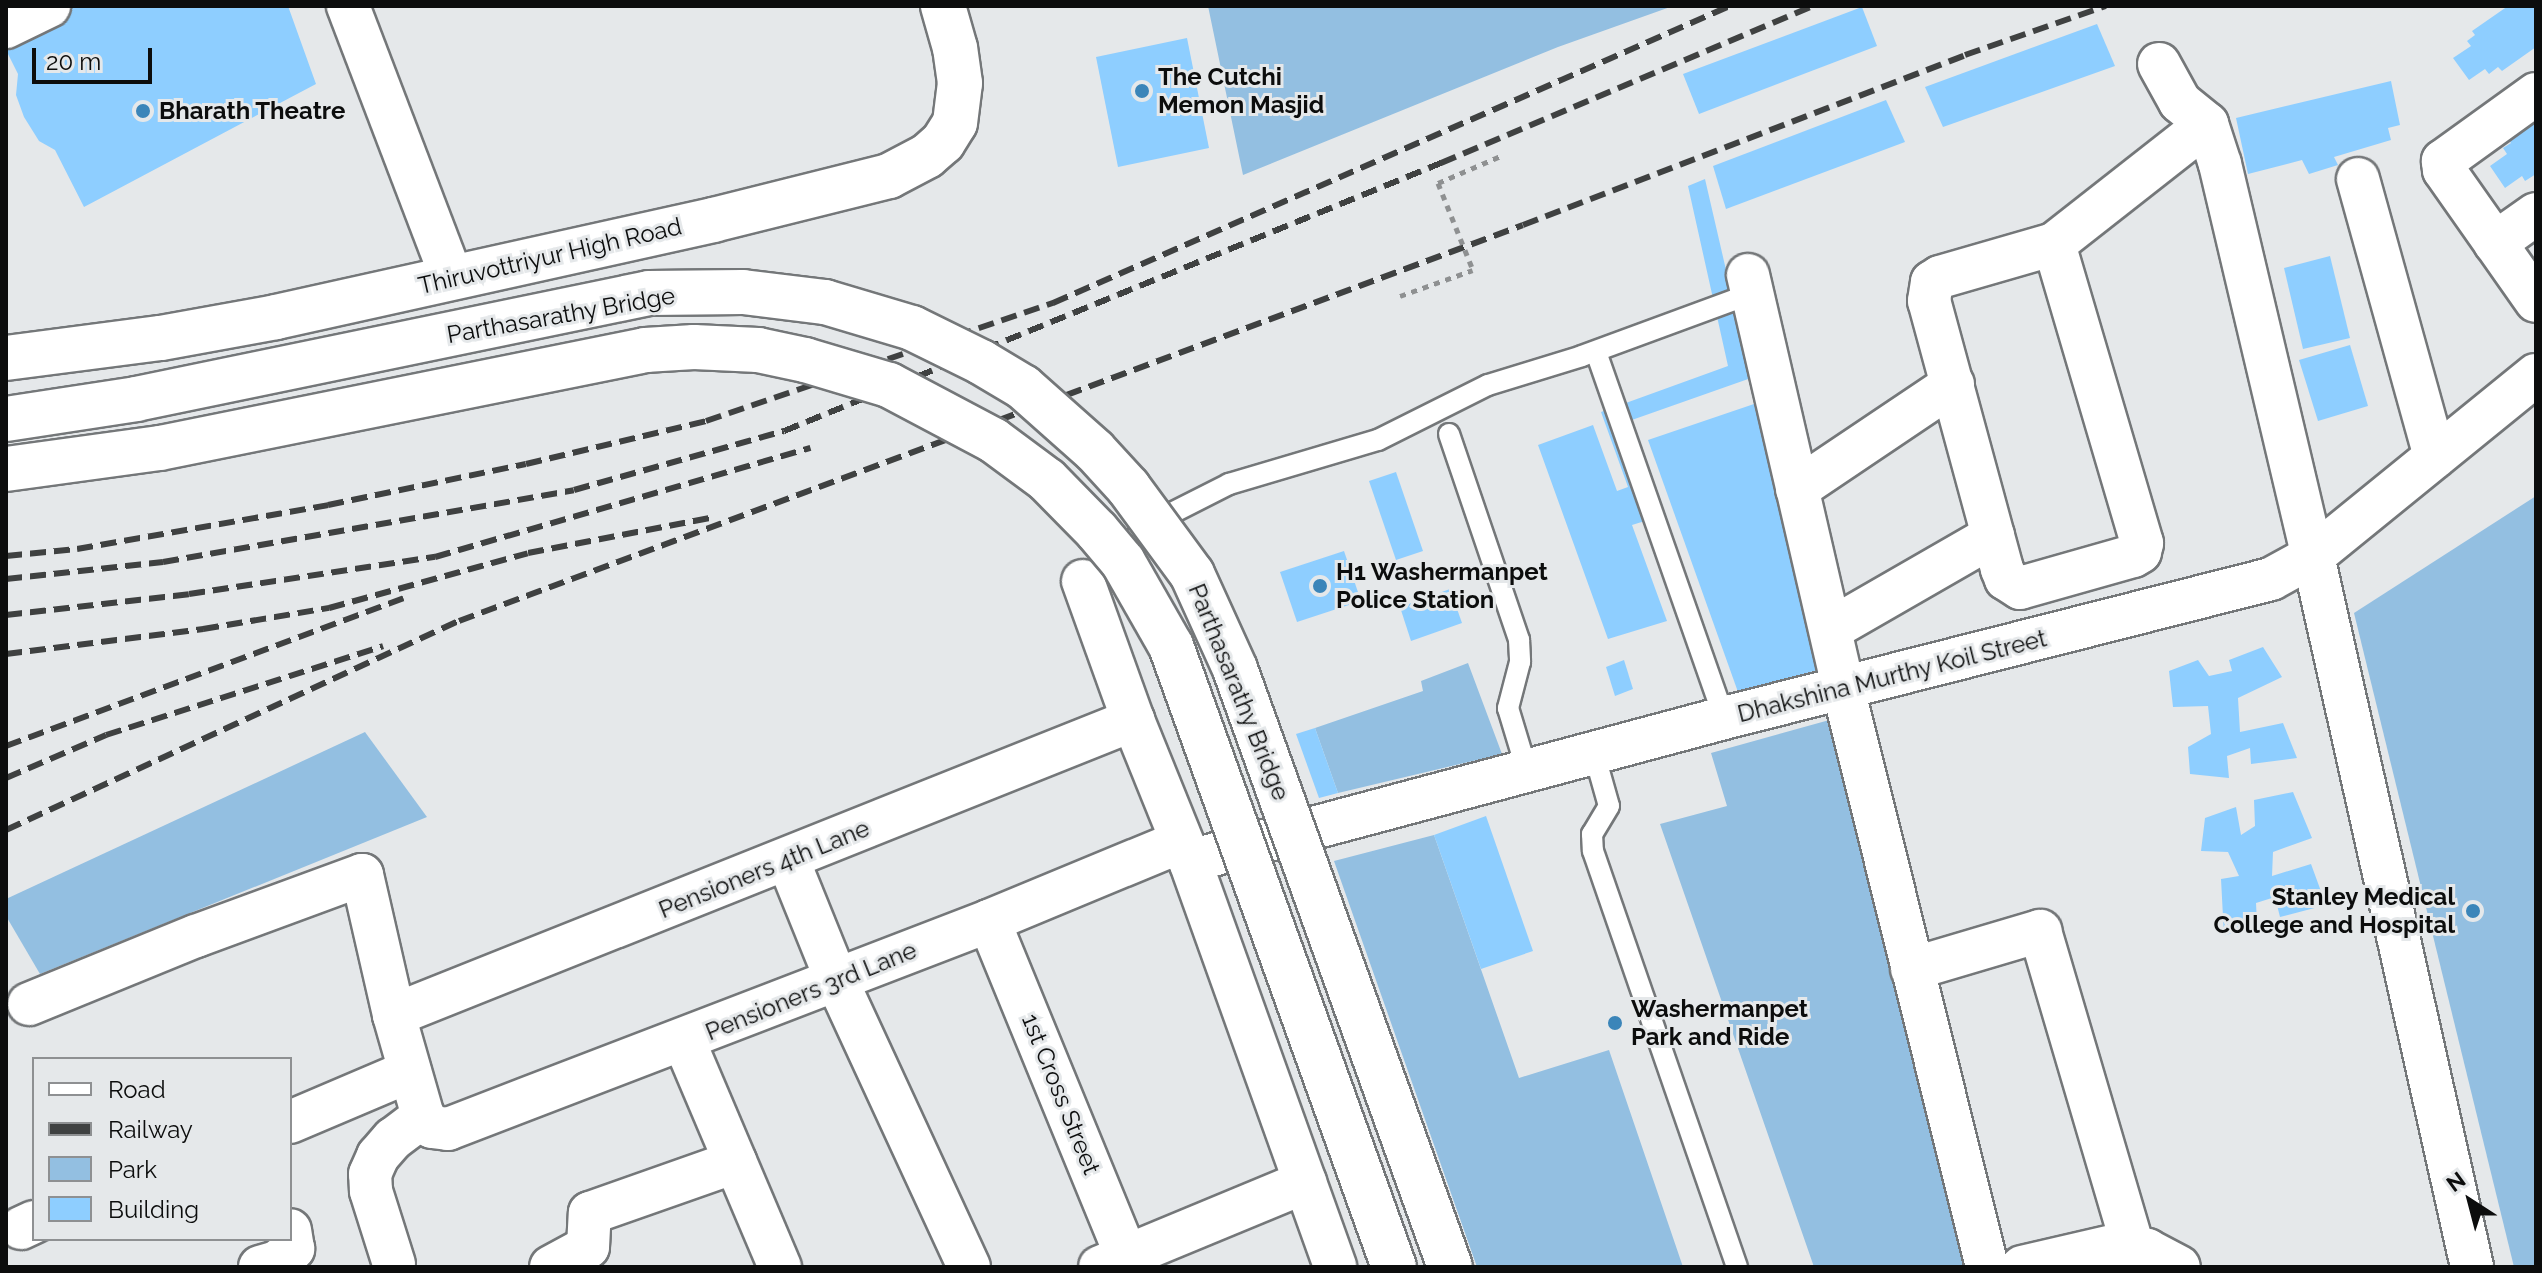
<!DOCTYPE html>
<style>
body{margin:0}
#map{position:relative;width:2542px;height:1273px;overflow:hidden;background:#e5e8ea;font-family:Raleway,sans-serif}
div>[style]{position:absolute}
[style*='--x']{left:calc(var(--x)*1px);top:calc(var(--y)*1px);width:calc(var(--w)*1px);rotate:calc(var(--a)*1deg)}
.green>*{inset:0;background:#93bfe1}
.building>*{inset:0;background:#8eceff}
.path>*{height:5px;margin-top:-2.5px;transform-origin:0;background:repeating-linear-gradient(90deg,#8e9091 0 6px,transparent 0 12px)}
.roads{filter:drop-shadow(2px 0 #747779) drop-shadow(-2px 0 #747779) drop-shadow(0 2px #747779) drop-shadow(0 -2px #747779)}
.service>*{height:20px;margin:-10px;padding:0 10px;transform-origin:10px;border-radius:10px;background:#fff}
.minor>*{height:42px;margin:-21px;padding:0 21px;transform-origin:21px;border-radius:21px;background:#fff}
.secondary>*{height:44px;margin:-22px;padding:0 22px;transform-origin:22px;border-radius:22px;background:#fff}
.rail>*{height:6px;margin-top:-3px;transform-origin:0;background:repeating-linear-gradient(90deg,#3f4141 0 16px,transparent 0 24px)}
.path-bridge>*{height:5px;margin-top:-2.5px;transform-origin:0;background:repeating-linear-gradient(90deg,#8e9091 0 6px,transparent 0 12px)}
.bridges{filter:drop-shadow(2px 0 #747779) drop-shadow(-2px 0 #747779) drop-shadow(0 2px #747779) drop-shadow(0 -2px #747779)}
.secondary-bridge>*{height:44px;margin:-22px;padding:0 22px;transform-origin:22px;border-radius:22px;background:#fff}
.dots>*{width:22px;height:22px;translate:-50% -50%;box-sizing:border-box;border:4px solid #e5e8ea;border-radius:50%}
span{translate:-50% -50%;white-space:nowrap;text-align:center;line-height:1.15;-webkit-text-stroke:6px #e5e8ea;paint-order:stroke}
.poi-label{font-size:24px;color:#0c0d0d;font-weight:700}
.left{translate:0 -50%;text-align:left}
.right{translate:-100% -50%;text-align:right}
.street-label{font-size:24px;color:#0c0d0d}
.frame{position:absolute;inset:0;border:8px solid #0c0d0d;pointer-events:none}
.legend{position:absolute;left:32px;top:1057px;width:260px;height:184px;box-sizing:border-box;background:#e5e8ea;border:2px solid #8e9092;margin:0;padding:10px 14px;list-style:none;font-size:24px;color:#0c0d0d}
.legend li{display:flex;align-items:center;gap:16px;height:40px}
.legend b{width:40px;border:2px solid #8e9092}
.north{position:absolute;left:2430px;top:1161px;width:80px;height:80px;-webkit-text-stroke:6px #e5e8ea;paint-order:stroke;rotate:324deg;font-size:22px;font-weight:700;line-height:32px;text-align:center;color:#0c0d0d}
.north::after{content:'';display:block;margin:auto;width:28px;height:36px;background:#0c0d0d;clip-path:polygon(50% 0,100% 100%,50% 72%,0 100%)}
.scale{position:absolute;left:32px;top:48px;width:120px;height:36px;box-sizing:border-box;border:4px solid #0c0d0d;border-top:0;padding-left:10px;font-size:24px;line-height:28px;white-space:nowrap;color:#0c0d0d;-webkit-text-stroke:6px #e5e8ea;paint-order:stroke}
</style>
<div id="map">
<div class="green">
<div style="clip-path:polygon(1208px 6px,1673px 6px,1558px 47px,1243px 175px)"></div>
<div style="clip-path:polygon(2536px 496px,2536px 1267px,2514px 1267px,2354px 613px)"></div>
<div style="clip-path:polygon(1468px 663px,1502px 754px,1338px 793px,1315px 728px,1423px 691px,1421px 681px)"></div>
<div style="clip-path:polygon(1833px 719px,1972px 1267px,1814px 1267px,1660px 824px,1727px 806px,1711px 753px)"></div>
<div style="clip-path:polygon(365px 732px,427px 817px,40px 974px,6px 916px,6px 899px)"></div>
<div style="clip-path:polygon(1434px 835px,1519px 1078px,1609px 1050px,1683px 1267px,1477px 1267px,1334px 861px)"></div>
</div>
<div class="building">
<div style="clip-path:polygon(56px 6px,288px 6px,316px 84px,84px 207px,55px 150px,39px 141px,24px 117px,16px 95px,18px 74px,6px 50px,6px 32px)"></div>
<div style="clip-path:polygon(2508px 6px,2536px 6px,2536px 47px,2502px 71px,2498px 67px,2489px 74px,2485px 69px,2469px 80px,2453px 58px,2471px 46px,2467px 41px,2475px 35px,2472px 31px)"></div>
<div style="clip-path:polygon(1862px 7px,1877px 46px,1699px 114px,1683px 74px)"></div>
<div style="clip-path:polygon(2097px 24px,2115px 66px,1943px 127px,1925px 87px)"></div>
<div style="clip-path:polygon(1187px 38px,1209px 148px,1118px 167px,1096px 57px)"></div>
<div style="clip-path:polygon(2391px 81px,2400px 125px,2388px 128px,2391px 140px,2334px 157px,2338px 165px,2309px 174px,2302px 160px,2248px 174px,2236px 118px)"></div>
<div style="clip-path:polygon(1886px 100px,1905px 142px,1726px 209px,1713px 166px)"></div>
<div style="clip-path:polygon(2536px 119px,2536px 174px,2525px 181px,2522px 176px,2505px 188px,2490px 166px,2507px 154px,2503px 148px,2511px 143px,2508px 139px)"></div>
<div style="clip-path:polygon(1705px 179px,1751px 378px,1629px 421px,1661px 516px,1632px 525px,1667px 621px,1608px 639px,1538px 445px,1593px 425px,1617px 491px,1628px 487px,1601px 412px,1728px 366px,1688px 186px)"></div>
<div style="clip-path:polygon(2330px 256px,2350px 338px,2303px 349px,2284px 268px)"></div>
<div style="clip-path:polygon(2350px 345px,2368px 406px,2318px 421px,2299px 360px)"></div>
<div style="clip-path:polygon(1754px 404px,1821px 669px,1738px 692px,1648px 440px)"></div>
<div style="clip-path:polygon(1396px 472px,1423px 551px,1396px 560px,1369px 481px)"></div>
<div style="clip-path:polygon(1344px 551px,1361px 601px,1297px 622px,1280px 572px)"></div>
<div style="clip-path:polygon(1450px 589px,1462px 623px,1411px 641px,1400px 607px)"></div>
<div style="clip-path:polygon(2263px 647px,2282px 677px,2238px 698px,2240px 732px,2283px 723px,2297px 758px,2251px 764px,2250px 748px,2227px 756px,2229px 778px,2190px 774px,2188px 747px,2211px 734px,2208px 706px,2173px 707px,2169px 671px,2198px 660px,2209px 676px,2232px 671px,2229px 660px)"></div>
<div style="clip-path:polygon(1624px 660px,1633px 689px,1615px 696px,1606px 667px)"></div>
<div style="clip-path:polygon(1315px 728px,1338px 793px,1319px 798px,1296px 734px)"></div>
<div style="clip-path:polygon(2293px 792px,2312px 838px,2273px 852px,2272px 876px,2311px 864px,2326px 905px,2280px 917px,2275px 897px,2256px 903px,2257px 923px,2224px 936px,2221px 879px,2239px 876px,2228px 852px,2201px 851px,2205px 818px,2236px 807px,2241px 835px,2255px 826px,2254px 800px)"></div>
<div style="clip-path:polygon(1486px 816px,1533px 951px,1481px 969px,1434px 835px)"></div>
</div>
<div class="path">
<div style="--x:1438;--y:183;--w:71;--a:-23.3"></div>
<div style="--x:1400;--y:296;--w:77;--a:-19.6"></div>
</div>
<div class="roads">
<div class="service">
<div style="--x:1596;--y:352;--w:388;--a:70.7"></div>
<div style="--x:1449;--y:434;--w:218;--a:71.2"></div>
<div style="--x:1519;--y:640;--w:22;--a:87"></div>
<div style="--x:1520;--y:662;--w:48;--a:104.6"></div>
<div style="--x:1508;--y:708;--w:66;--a:73.2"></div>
<div style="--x:1113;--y:555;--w:57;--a:-37.9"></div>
<div style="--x:1158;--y:520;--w:80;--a:-26.9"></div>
<div style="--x:1229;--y:484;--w:155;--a:-16.5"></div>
<div style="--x:1378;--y:440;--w:123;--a:-26.6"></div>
<div style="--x:1488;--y:385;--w:98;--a:-17.1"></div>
<div style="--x:1582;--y:356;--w:182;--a:-20.2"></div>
<div style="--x:1594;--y:753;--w:55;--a:74.2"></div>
<div style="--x:1609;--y:806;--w:33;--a:121"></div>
<div style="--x:1592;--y:834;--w:17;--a:87"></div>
<div style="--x:1593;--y:851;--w:440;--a:70.9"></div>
</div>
<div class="minor">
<div style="--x:348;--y:6;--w:291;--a:69.1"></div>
<div style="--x:6;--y:27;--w:48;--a:-26"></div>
<div style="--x:2159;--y:64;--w:43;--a:61.1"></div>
<div style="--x:2180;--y:102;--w:35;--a:39"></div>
<div style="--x:2207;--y:124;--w:42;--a:72"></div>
<div style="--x:2220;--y:164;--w:403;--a:76.7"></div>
<div style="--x:2313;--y:556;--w:729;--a:77.39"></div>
<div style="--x:2536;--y:94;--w:115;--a:144.2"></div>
<div style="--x:2443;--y:161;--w:9;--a:84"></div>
<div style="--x:2444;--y:170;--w:160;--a:54.9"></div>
<div style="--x:2358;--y:179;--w:288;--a:74.5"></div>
<div style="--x:2495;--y:243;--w:50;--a:-35.3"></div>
<div style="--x:2054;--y:244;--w:312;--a:73.6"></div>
<div style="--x:2142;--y:543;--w:9;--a:103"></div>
<div style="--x:2140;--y:552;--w:8;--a:150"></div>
<div style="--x:2133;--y:556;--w:117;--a:164.2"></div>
<div style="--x:2020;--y:588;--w:17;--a:-147"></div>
<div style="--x:2006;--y:579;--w:11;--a:-112"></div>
<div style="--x:2002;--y:569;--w:278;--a:-105.2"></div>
<div style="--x:1929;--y:301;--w:19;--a:-81"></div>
<div style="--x:1932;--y:282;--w:9;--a:-32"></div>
<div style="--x:1940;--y:277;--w:119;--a:-16.1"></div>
<div style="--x:2054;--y:244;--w:194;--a:-38.1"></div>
<div style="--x:1748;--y:275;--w:424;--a:77"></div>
<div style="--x:1843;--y:688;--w:597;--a:76.03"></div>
<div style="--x:1797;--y:489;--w:188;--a:-33.9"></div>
<div style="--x:1083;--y:581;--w:148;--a:70.2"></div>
<div style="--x:1133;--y:720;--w:152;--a:68"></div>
<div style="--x:1190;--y:861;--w:431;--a:70.3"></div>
<div style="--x:1831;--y:629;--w:187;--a:-29.9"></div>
<div style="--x:788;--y:860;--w:128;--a:68"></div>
<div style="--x:836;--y:979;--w:317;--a:65.2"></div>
<div style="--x:1190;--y:861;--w:553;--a:-14.99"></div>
<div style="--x:1724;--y:718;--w:564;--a:-14.26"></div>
<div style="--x:2271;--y:579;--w:48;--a:-28.7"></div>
<div style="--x:2313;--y:556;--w:287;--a:-39.1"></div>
<div style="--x:989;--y:921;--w:374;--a:67.7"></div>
<div style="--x:1912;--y:969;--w:134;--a:-16.5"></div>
<div style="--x:2040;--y:931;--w:328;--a:73.6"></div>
<div style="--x:29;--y:1004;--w:180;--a:-22.2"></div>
<div style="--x:196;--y:936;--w:177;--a:-20.2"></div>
<div style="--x:362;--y:875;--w:144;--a:77.1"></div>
<div style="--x:394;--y:1015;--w:105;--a:74"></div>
<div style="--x:423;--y:1116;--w:14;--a:51"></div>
<div style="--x:432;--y:1127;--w:16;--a:7"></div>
<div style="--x:448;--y:1129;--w:580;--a:-21.03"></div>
<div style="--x:989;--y:921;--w:207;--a:-22.5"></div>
<div style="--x:394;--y:1015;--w:796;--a:-21.76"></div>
<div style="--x:684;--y:1041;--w:246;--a:67"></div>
<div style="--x:290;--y:1122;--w:130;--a:-23"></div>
<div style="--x:21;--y:1228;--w:14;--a:-25"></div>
<div style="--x:394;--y:1264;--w:77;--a:-107.5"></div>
<div style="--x:371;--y:1191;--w:17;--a:-93"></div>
<div style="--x:370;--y:1174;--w:20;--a:-66"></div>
<div style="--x:378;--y:1156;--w:23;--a:-49"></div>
<div style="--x:393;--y:1139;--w:38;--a:-37"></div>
<div style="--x:260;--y:1267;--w:18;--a:-16"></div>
<div style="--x:277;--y:1262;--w:21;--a:-39"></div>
<div style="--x:293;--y:1249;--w:19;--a:-99"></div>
<div style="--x:551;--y:1267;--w:42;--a:-28.4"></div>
<div style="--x:588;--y:1247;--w:34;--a:-87"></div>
<div style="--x:590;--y:1213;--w:154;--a:-19.4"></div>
<div style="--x:1100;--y:1267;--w:222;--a:-22.5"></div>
<div style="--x:2022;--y:1267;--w:103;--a:-13"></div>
<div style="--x:2122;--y:1244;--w:26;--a:13"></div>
<div style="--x:2147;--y:1250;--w:36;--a:28"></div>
</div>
<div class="secondary">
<div style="--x:6;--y:358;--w:156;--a:-7.4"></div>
<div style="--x:161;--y:338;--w:117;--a:-10.3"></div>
<div style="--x:276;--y:317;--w:448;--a:-12.5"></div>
<div style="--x:713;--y:220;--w:181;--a:-14"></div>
<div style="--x:889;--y:176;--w:43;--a:-27.8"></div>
<div style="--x:927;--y:156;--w:21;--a:-41"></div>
<div style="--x:943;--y:142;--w:22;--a:-58"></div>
<div style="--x:955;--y:123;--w:40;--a:-82.9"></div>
<div style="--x:960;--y:83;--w:35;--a:-98"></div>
<div style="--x:955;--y:48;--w:44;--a:-105.9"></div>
</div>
</div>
<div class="rail">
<div style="--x:6;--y:556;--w:71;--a:-5.6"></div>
<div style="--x:77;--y:549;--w:255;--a:-9.9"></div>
<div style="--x:328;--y:505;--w:202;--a:-11.7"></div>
<div style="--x:526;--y:464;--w:185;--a:-13.4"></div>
<div style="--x:706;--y:421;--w:367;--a:-18.8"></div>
<div style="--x:1053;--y:303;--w:739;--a:-23.69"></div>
<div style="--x:6;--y:579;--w:158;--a:-6.2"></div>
<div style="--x:163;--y:562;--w:417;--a:-9.9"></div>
<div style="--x:574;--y:490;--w:218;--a:-15.7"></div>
<div style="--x:784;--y:431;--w:710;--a:-22.19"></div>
<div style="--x:1441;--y:163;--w:403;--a:-22.9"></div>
<div style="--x:6;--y:615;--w:184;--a:-6.5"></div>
<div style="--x:189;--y:594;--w:249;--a:-8.6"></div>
<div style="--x:435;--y:557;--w:391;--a:-16.2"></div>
<div style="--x:6;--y:654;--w:199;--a:-7.2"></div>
<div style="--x:203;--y:629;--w:128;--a:-9.5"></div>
<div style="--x:329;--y:608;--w:206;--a:-15.4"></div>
<div style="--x:528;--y:553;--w:185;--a:-10.9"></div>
<div style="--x:6;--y:746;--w:424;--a:-20.4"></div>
<div style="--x:6;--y:778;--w:109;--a:-23.3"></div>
<div style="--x:106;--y:735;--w:291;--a:-17.8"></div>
<div style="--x:6;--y:830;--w:499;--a:-24.8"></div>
<div style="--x:459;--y:621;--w:1135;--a:-20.41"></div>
<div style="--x:1523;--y:225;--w:474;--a:-21"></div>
<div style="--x:1965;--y:55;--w:149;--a:-19.2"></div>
</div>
<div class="path-bridge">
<div style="--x:1438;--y:183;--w:94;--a:68.1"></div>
</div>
<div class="bridges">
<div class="secondary-bridge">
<div style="--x:6;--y:419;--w:132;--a:-8.7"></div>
<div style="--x:136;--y:399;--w:524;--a:-11.67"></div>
<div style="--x:649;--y:293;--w:94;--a:-0.6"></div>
<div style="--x:743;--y:292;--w:83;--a:7"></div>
<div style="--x:825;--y:302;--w:91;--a:16.6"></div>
<div style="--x:912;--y:328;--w:77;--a:26.2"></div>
<div style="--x:981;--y:362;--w:49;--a:30.8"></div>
<div style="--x:1023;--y:387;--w:96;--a:41.6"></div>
<div style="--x:1095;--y:451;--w:49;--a:47.5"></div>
<div style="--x:1128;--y:487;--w:108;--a:53.7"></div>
<div style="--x:1192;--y:574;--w:104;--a:65.6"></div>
<div style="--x:1235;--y:669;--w:635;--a:70.22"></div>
<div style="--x:6;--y:469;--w:155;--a:-7.8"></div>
<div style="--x:160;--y:448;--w:495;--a:-11.4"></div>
<div style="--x:645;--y:350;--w:49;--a:-3.5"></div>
<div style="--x:694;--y:347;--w:64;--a:2.7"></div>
<div style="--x:758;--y:350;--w:48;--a:12"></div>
<div style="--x:805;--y:360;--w:88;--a:16.6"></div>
<div style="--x:889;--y:385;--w:118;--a:27.9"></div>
<div style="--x:993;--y:440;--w:67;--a:36.5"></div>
<div style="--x:1047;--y:480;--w:71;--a:45.6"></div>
<div style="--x:1097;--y:531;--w:40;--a:50"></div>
<div style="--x:1123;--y:562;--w:97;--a:60.3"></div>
<div style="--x:1171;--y:646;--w:660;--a:70.25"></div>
</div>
</div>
<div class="dots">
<div style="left:1142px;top:91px;background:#3b85b9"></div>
<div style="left:143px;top:111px;background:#3b85b9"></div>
<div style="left:1320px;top:586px;background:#3b85b9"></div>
<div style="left:2473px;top:911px;background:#3b85b9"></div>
<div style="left:1615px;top:1023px;background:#3b85b9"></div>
</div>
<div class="poi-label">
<span class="left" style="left:1158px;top:91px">The Cutchi<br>Memon Masjid</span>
<span class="left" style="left:159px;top:111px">Bharath Theatre</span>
<span class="left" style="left:1336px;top:586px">H1 Washermanpet<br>Police Station</span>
<span class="right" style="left:2455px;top:911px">Stanley Medical<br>College and Hospital</span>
<span class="left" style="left:1631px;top:1023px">Washermanpet<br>Park and Ride</span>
</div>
<div class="street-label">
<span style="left:550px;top:256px;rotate:-13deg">Thiruvottriyur High Road</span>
<span style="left:561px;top:315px;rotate:-10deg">Parthasarathy Bridge</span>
<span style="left:1892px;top:676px;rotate:-14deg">Dhakshina Murthy Koil Street</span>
<span style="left:1239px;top:692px;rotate:68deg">Parthasarathy Bridge</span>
<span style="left:764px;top:869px;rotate:-22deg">Pensioners 4th Lane</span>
<span style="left:811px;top:991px;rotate:-22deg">Pensioners 3rd Lane</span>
<span style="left:1061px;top:1094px;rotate:68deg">1st Cross Street</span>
</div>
<div class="frame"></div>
<ul class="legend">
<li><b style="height:10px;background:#fff"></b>Road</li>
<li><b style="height:10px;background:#3f4141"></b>Railway</li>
<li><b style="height:22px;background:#93bfe1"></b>Park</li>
<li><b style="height:22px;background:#8eceff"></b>Building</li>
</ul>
<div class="north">N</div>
<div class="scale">20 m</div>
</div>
